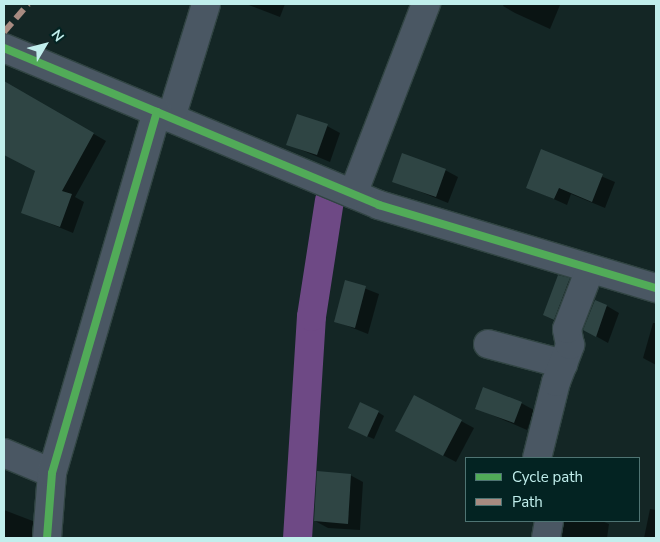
<!DOCTYPE html>
<style>
body{margin:0}
#map{position:relative;width:660px;height:542px;overflow:hidden;background:#142625;font-family:"Nunito Sans",sans-serif}
div>[style]{position:absolute}
[style*='--x']{left:calc(var(--x)*1px);top:calc(var(--y)*1px);width:calc(var(--w)*1px);rotate:calc(var(--a)*1deg)}
.shadow>*{inset:0;background:#0007}
.canal>*{height:29px;margin:-14.5px;padding:0 14.5px;transform-origin:14.5px;border-radius:14.5px;background:#6e4985}
.building>*{inset:0;background:#2f4544}
.roads{filter:drop-shadow(1px 0 #314443) drop-shadow(-1px 0 #314443) drop-shadow(0 1px #314443) drop-shadow(0 -1px #314443)}
.minor>*{height:28px;margin:-14px;padding:0 14px;transform-origin:14px;border-radius:14px;background:#4a5763}
.quiet>*{height:6px;margin-top:-3px;transform-origin:0;background:repeating-linear-gradient(90deg,#a88b81 0 12px,transparent 0 18px)}
.cycleway>*{height:8px;margin:-4px;padding:0 4px;transform-origin:4px;border-radius:4px;background:#51ab58}
span{translate:-50% -50%;white-space:nowrap;text-align:center;line-height:1.15;-webkit-text-stroke:5px #032322;paint-order:stroke}
.frame{position:absolute;inset:0;border:5px solid #c1eeec;pointer-events:none}
.legend{position:absolute;left:465px;top:457px;width:175px;height:65px;box-sizing:border-box;background:#032322;border:1px solid #4f7473;margin:0;padding:6px 9px;list-style:none;font-size:15px;color:#c1eeec}
.legend li{display:flex;align-items:center;gap:10px;height:25px}
.legend b{width:25px;border:1px solid #4f7473}
.north{position:absolute;left:20px;top:20px;width:50px;height:50px;-webkit-text-stroke:4px #032322;paint-order:stroke;rotate:53deg;font-size:14px;font-weight:700;line-height:20px;text-align:center;color:#c1eeec}
.north::after{content:'';display:block;margin:auto;width:18px;height:22px;background:#c1eeec;clip-path:polygon(50% 0,100% 100%,50% 72%,0 100%)}
</style>
<div id="map">
<div class="shadow">
<div style="clip-path:polygon(246px 4px,285px 4px,280px 17px)"></div>
<div style="clip-path:polygon(504px 4px,557px 4px,560px 5px,550px 29px,515px 13px,503px 6px)"></div>
<div style="clip-path:polygon(9px 85px,106px 141px,75px 197px,84px 202px,73px 233px,22px 212px,36px 171px,4px 154px,4px 96px)"></div>
<div style="clip-path:polygon(327px 126px,340px 133px,330px 162px,287px 144px)"></div>
<div style="clip-path:polygon(541px 151px,615px 182px,605px 208px,571px 194px,567px 205px,527px 187px)"></div>
<div style="clip-path:polygon(445px 170px,458px 177px,448px 203px,394px 181px)"></div>
<div style="clip-path:polygon(569px 280px,582px 287px,557px 322px,544px 315px)"></div>
<div style="clip-path:polygon(346px 281px,379px 294px,368px 334px,335px 321px)"></div>
<div style="clip-path:polygon(607px 306px,619px 313px,608px 343px,585px 330px)"></div>
<div style="clip-path:polygon(653px 323px,656px 323px,656px 365px,643px 358px)"></div>
<div style="clip-path:polygon(521px 403px,534px 410px,527px 430px,476px 408px)"></div>
<div style="clip-path:polygon(378px 412px,384px 416px,374px 439px,355px 431px)"></div>
<div style="clip-path:polygon(461px 421px,474px 428px,456px 462px,410px 438px)"></div>
<div style="clip-path:polygon(350px 475px,363px 482px,360px 530px,328px 528px,315px 521px)"></div>
<div style="clip-path:polygon(650px 509px,656px 510px,656px 538px,644px 538px)"></div>
<div style="clip-path:polygon(4px 510px,38px 523px,34px 538px,4px 538px)"></div>
<div style="clip-path:polygon(564px 521px,602px 521px,609px 524px,607px 538px,562px 538px)"></div>
</div>
<div class="canal">
<div style="--x:297;--y:538;--w:222;--a:-86.4"></div>
<div style="--x:311;--y:316;--w:117;--a:-81.2"></div>
</div>
<div class="building">
<div style="clip-path:polygon(4px 81px,94px 133px,62px 191px,72px 194px,60px 227px,21px 213px,35px 171px,4px 155px)"></div>
<div style="clip-path:polygon(297px 114px,328px 124px,317px 155px,286px 145px)"></div>
<div style="clip-path:polygon(541px 149px,603px 174px,592px 202px,559px 188px,554px 199px,526px 188px)"></div>
<div style="clip-path:polygon(402px 153px,446px 169px,436px 197px,392px 182px)"></div>
<div style="clip-path:polygon(558px 275px,570px 278px,554px 320px,543px 315px)"></div>
<div style="clip-path:polygon(345px 280px,366px 286px,355px 328px,334px 322px)"></div>
<div style="clip-path:polygon(595px 300px,607px 305px,596px 337px,583px 330px)"></div>
<div style="clip-path:polygon(483px 387px,522px 402px,514px 423px,475px 409px)"></div>
<div style="clip-path:polygon(414px 395px,462px 420px,443px 456px,395px 431px)"></div>
<div style="clip-path:polygon(360px 402px,379px 411px,367px 437px,348px 428px)"></div>
<div style="clip-path:polygon(317px 471px,351px 474px,348px 524px,314px 521px)"></div>
</div>
<div class="roads">
<div class="minor">
<div style="--x:4;--y:48;--w:407;--a:22.7"></div>
<div style="--x:379;--y:205;--w:289;--a:16.7"></div>
<div style="--x:171;--y:118;--w:119;--a:-72.9"></div>
<div style="--x:353;--y:194;--w:204;--a:-69"></div>
<div style="--x:488;--y:344;--w:78;--a:14.9"></div>
<div style="--x:4;--y:453;--w:52;--a:22.6"></div>
<div style="--x:537;--y:458;--w:78;--a:-76"></div>
<div style="--x:556;--y:382;--w:40;--a:-69"></div>
<div style="--x:570;--y:345;--w:16;--a:-101"></div>
<div style="--x:567;--y:329;--w:64;--a:-69"></div>
<div style="--x:47;--y:538;--w:65;--a:-85.6"></div>
<div style="--x:52;--y:473;--w:376;--a:-73.8"></div>
<div style="--x:546;--y:538;--w:17;--a:-80"></div>
</div>
</div>
<div class="quiet">
<div style="--x:4;--y:32;--w:37;--a:-49"></div>
</div>
<div class="cycleway">
<div style="--x:4;--y:48;--w:407;--a:22.7"></div>
<div style="--x:379;--y:205;--w:289;--a:16.7"></div>
<div style="--x:47;--y:538;--w:65;--a:-85.6"></div>
<div style="--x:52;--y:473;--w:376;--a:-73.8"></div>
</div>
<div class="frame"></div>
<ul class="legend">
<li><b style="height:6px;background:#51ab58"></b>Cycle path</li>
<li><b style="height:6px;background:#a88b81"></b>Path</li>
</ul>
<div class="north">N</div>
</div>
